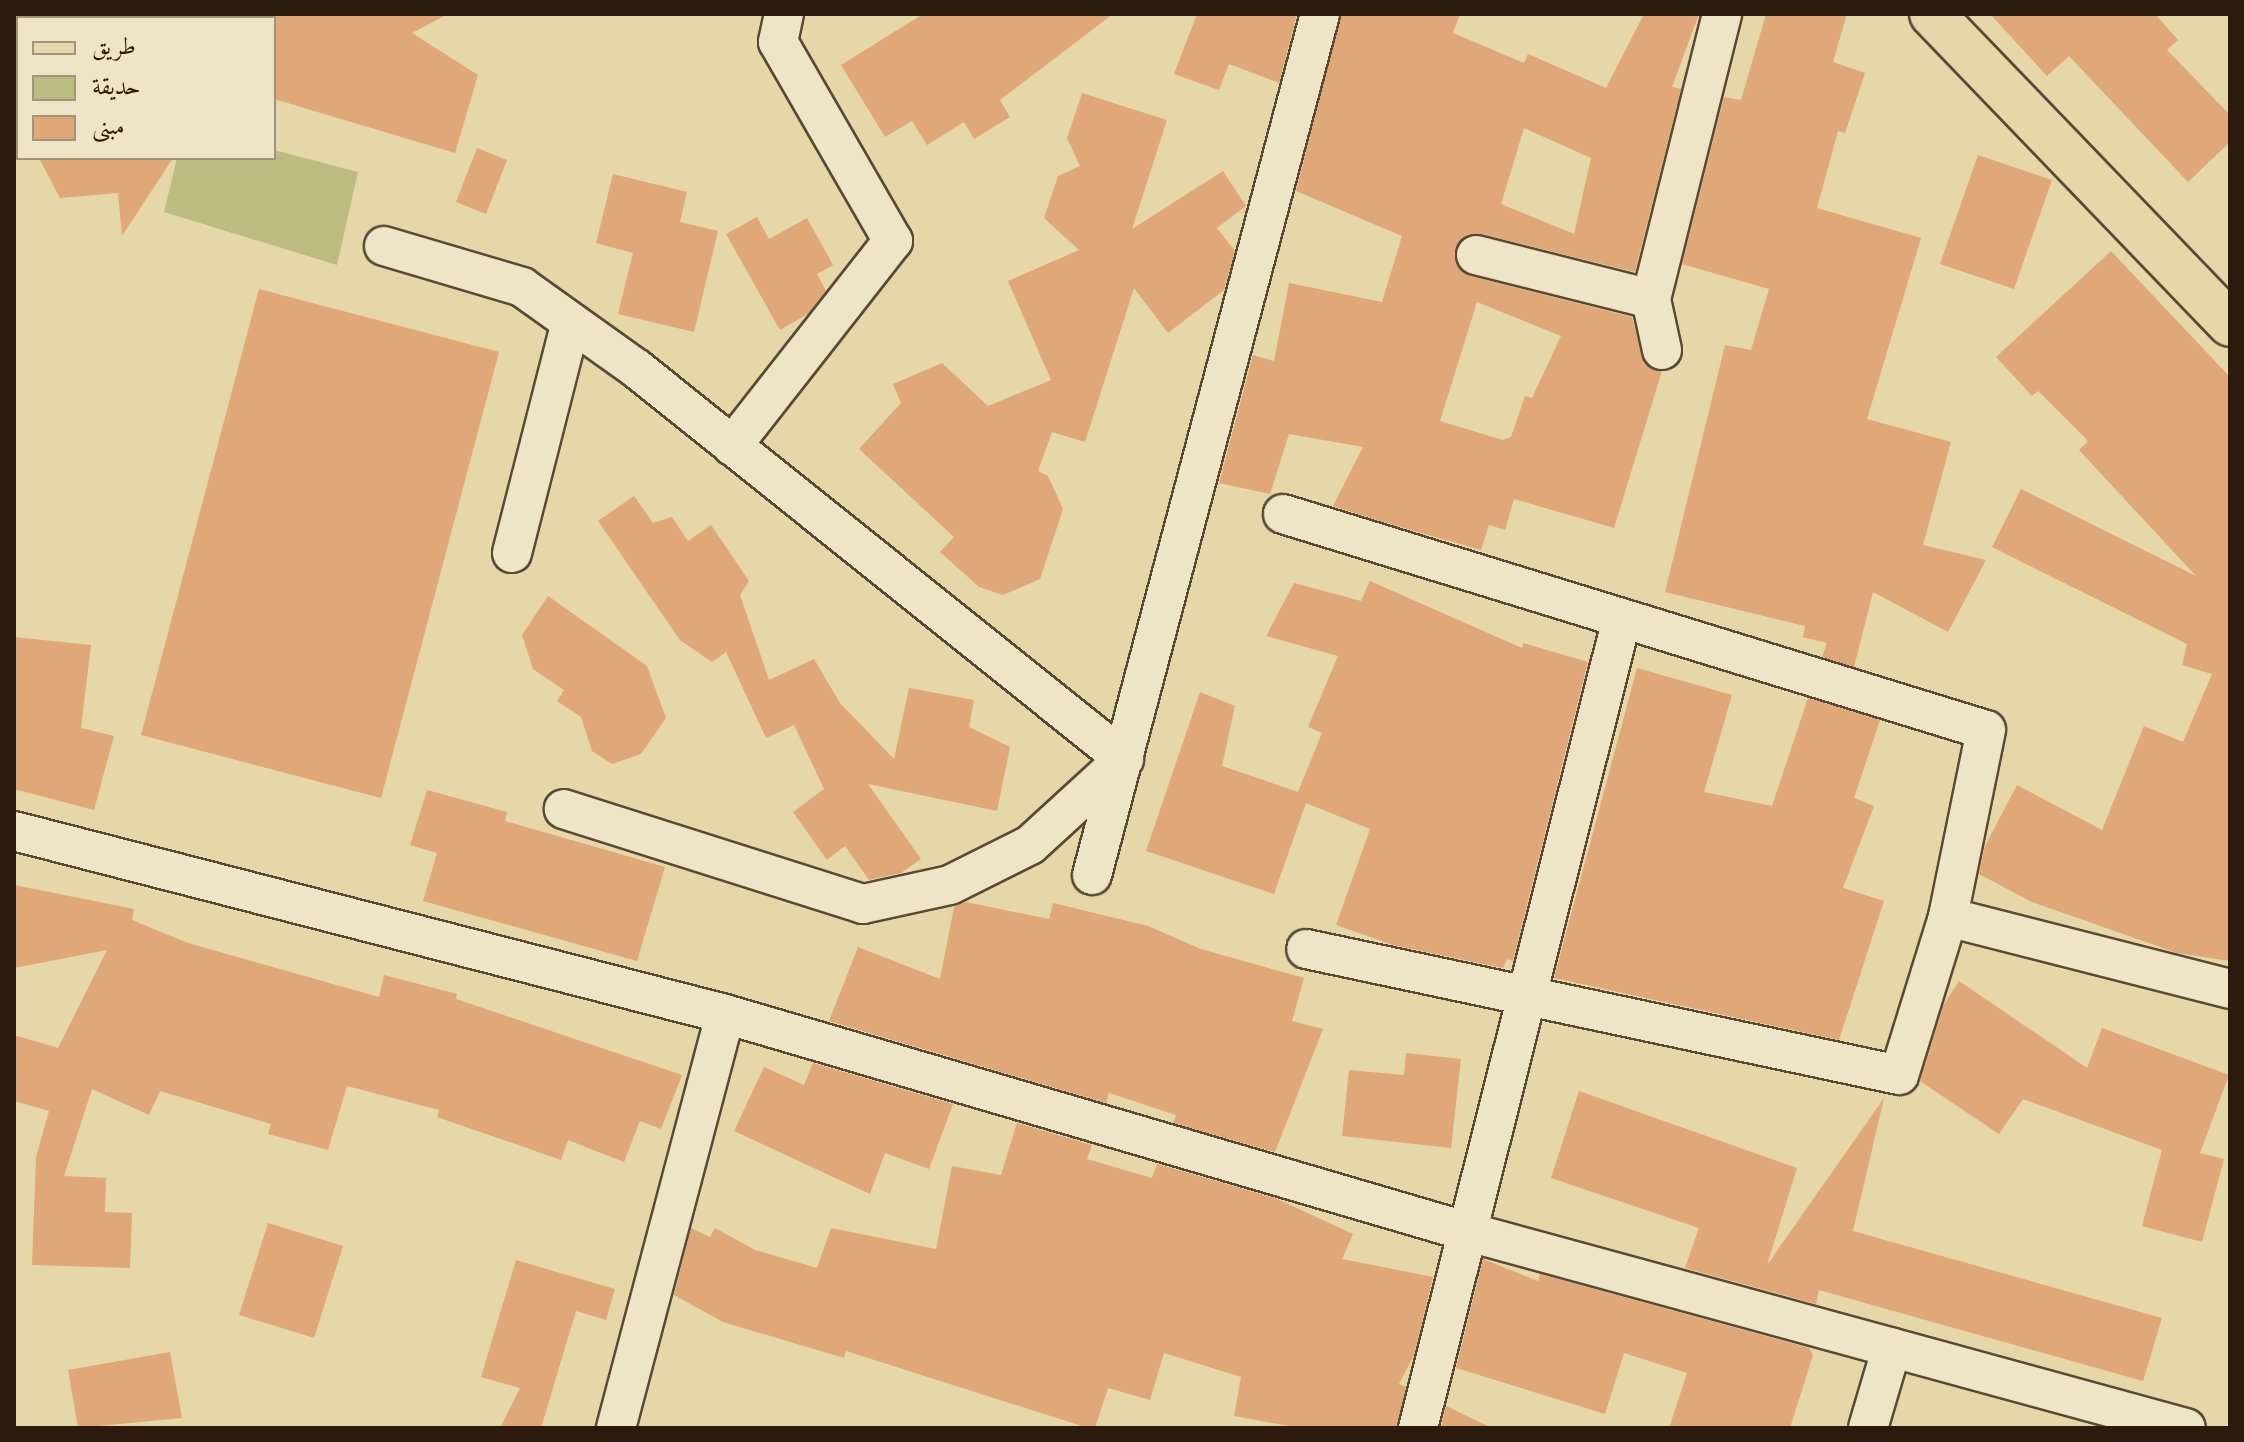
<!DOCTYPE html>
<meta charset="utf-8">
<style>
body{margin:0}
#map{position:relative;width:2244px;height:1442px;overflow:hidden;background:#e5d7a7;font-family:"IM FELL Double Pica",Amiri,serif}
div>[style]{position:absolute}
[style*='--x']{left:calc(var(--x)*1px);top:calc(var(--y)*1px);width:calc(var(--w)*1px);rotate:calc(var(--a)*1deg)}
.green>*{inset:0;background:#bcbc82}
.building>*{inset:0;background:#e0a778}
.roads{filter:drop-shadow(2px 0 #5a4a34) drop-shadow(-2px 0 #5a4a34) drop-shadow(0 2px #5a4a34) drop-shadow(0 -2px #5a4a34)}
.minor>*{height:38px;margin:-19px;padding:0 19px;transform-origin:19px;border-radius:19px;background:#eee5c6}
.primary>*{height:44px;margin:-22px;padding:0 22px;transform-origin:22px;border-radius:22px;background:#e5d7a7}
span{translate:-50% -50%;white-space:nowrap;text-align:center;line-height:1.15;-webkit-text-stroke:6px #eee5c6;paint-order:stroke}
.frame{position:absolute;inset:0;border:16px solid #2b1b0d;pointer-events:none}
.legend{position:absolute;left:16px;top:16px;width:260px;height:144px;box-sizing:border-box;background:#eee5c6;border:2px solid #a0947c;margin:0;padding:10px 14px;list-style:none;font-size:24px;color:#2b1b0d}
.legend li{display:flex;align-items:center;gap:16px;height:40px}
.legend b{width:40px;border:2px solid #a0947c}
</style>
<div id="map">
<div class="green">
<div style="clip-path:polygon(274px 150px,358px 172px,337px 265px,164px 212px,177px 158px,274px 158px)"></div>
</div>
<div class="building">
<div style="clip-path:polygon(274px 14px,448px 14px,412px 33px,478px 75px,455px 153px,274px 99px)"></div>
<div style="clip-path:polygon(923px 14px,1113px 14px,1000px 100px,1010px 117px,974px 139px,964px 122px,927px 145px,912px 121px,885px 137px,841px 65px)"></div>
<div style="clip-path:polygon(1197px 14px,1297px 14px,1279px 83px,1229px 64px,1219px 90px,1174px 74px)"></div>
<div style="clip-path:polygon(evenodd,1341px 14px,1460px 14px,1453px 33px,1524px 63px,1528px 54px,1606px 88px,1644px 14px,1699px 14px,1672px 87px,1681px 89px,1635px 272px,1481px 234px,1461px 239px,1455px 250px,1460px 270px,1471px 276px,1632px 317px,1645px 364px,1662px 371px,1614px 528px,1514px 499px,1505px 530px,1489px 525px,1481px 550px,1393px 525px,1333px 506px,1363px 447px,1289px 434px,1270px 494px,1219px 483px,1253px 355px,1274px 361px,1289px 283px,1382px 302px,1402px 236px,1296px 191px,1341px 14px,1524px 128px,1591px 158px,1574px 234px,1501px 204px,1524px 128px,1341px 14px,1477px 302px,1561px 336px,1532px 398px,1525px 396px,1511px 437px,1503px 440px,1440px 421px,1477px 302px)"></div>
<div style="clip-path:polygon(1766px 14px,1847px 14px,1833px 62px,1865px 73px,1845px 133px,1838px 131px,1817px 208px,1921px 238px,1867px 419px,1951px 442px,1923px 545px,1986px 560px,1948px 632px,1873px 592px,1854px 667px,1822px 657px,1827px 643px,1803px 637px,1805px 626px,1665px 592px,1725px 345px,1751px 350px,1769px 289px,1682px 264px,1724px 97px,1741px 100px)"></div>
<div style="clip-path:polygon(1990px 14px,2155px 14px,2178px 40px,2167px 50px,2230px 115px,2230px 142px,2188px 182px,2069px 56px,2047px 76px)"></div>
<div style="clip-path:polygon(1082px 93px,1167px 120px,1132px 229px,1223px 171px,1246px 206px,1217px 228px,1235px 251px,1224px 290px,1168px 333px,1134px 288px,1085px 442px,1052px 432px,1038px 471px,1048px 476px,1063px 509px,1040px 579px,1003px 595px,979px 587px,940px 552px,954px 537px,859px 449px,901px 403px,893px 384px,942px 363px,988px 406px,1051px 380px,1008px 281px,1079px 250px,1044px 218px,1058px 176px,1080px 166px,1067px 138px)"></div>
<div style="clip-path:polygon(477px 148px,507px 160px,486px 214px,456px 202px)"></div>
<div style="clip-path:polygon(1978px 155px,2052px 180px,2014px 289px,1940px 264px)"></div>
<div style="clip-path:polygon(39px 158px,173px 158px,122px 236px,118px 193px,60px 198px)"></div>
<div style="clip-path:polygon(613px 174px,687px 192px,680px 222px,718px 231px,694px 332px,618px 314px,633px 253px,596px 243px)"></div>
<div style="clip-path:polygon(757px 217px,769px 239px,807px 218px,833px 265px,817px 274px,826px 291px,808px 314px,780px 330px,726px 234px)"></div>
<div style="clip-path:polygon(2111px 251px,2230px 377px,2230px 961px,2177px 953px,2032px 902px,1979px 874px,1985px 846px,2017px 785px,2102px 830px,2144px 726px,2183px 742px,2212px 674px,2182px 665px,2187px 644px,1992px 547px,2021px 489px,2196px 576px,2079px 450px,2088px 441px,2038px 391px,2032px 396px,1996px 357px)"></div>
<div style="clip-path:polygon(259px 289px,499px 352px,381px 798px,141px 735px)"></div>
<div style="clip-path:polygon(634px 496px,653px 523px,672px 517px,688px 541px,711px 525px,749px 581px,740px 595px,769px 680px,814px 659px,840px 703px,894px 759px,909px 688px,974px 700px,969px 727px,1010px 747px,997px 811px,868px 784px,921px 859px,901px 873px,869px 880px,845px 846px,827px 860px,793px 812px,824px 789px,794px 725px,766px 738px,726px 652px,712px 662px,680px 640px,598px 521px)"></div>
<div style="clip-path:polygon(1370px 581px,1522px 648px,1523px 643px,1588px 662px,1513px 961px,1507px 959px,1503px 968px,1393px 945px,1336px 925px,1370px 829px,1306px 803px,1274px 894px,1146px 851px,1200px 692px,1235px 706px,1222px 766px,1298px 792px,1322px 733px,1308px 727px,1338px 656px,1266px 636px,1294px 583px,1361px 601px)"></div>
<div style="clip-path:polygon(548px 596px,647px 666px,666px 718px,641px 754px,612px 764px,592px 751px,581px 717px,557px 701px,564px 690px,533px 669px,522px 635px)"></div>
<div style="clip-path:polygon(14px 637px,91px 645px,81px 728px,114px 736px,94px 810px,14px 789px)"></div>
<div style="clip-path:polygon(1637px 668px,1732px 695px,1704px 792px,1772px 806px,1808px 698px,1880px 720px,1854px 798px,1874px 806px,1843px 888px,1884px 901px,1839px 1040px,1554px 978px)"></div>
<div style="clip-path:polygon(427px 790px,507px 812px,505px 821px,665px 867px,637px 961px,423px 901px,437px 853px,410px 845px)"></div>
<div style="clip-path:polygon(14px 885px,134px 909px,132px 920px,188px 943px,379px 997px,384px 975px,457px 994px,456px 999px,682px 1075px,661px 1129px,640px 1121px,624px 1162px,568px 1140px,561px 1160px,437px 1117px,439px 1110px,347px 1086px,328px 1150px,268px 1134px,271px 1124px,160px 1091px,149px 1115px,92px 1089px,64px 1176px,106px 1178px,105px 1212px,132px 1213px,130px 1268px,32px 1265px,36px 1157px,49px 1111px,14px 1101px,14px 1035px,58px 1048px,107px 950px,14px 968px)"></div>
<div style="clip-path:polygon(966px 902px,1049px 919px,1053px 903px,1148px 926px,1201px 949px,1304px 978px,1292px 1021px,1323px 1029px,1275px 1152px,1173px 1123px,1176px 1115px,1109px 1093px,1106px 1103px,829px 1021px,858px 947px,940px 979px,954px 907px)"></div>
<div style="clip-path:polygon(1959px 981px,2087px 1068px,2102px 1028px,2229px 1075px,2200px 1153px,2224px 1159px,2202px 1242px,2142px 1226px,2162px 1150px,2023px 1099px,1999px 1134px,1920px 1081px,1944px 1004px)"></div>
<div style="clip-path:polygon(1406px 1053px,1461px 1059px,1451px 1148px,1342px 1136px,1349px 1070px,1404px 1075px)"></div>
<div style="clip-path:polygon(813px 1063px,953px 1104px,929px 1169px,885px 1153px,870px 1194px,734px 1131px,764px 1067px,804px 1085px)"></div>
<div style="clip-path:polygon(1579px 1091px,1797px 1168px,1767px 1265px,1884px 1098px,1853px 1231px,2162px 1318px,2143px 1381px,1819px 1290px,1816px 1304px,1685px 1268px,1699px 1228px,1551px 1178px)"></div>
<div style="clip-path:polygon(1017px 1123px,1092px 1145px,1087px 1159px,1152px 1178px,1157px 1164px,1275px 1198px,1353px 1234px,1342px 1259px,1433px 1277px,1414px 1355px,1399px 1384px,1406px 1387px,1397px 1428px,1300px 1428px,1234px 1416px,1241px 1377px,1164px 1353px,1150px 1400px,1108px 1388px,1095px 1428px,1088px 1428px,846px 1351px,844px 1358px,723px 1322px,674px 1295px,691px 1228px,710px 1237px,715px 1228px,755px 1250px,817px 1268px,831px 1228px,936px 1249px,952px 1166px,1001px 1175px)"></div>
<div style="clip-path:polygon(268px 1223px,343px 1246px,314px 1338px,239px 1315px)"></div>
<div style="clip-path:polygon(1483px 1259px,1538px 1281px,1540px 1274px,1809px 1348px,1813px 1355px,1790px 1428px,1669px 1428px,1687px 1373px,1624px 1353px,1605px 1414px,1456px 1368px)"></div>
<div style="clip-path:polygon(516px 1260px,615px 1289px,606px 1320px,576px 1311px,541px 1428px,500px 1428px,520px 1388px,481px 1377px)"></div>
<div style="clip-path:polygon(170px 1352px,182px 1418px,78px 1428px,68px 1370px)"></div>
<div style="clip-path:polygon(1446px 1406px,1492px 1428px,1441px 1428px)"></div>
</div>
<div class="roads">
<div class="minor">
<div style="--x:384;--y:246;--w:144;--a:16.5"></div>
<div style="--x:522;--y:287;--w:141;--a:35.5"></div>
<div style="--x:637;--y:369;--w:624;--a:38.69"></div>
<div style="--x:1124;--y:759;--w:127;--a:137.5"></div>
<div style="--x:1030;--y:845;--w:89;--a:153.4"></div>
<div style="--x:950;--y:885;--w:89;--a:167.7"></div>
<div style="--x:863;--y:904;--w:314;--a:-162.4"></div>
<div style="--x:1476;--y:255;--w:180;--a:14.1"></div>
<div style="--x:1662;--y:350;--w:52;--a:-102.2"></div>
<div style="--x:1651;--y:299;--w:294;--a:-76"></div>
<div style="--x:732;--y:446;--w:261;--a:-51.9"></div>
<div style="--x:893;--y:241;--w:230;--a:-120"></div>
<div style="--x:778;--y:42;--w:29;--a:-78"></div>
<div style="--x:1283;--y:514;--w:735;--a:17.08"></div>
<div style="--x:1986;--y:730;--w:191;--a:101.5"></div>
<div style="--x:1948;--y:917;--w:165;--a:107.2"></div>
<div style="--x:1899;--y:1075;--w:606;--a:-168"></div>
<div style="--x:512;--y:553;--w:238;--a:-75.7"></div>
<div style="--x:14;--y:831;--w:734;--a:14.43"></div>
<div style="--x:725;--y:1014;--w:778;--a:16.34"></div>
<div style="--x:1472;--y:1233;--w:740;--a:15.28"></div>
<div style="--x:1092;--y:875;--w:891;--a:-75.17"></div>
<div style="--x:1948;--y:917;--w:291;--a:14.3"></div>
<div style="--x:616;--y:1428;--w:428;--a:-75.2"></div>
<div style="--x:1418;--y:1428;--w:835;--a:-75.86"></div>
<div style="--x:1868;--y:1428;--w:84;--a:-73.5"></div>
</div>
<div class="primary">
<div style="--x:1932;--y:14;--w:430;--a:46.1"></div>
</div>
</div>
<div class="frame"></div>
<ul class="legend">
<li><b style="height:10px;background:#e5d7a7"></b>طريق</li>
<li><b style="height:22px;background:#bcbc82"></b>حديقة</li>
<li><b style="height:22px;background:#e0a778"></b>مبنى</li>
</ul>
</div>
